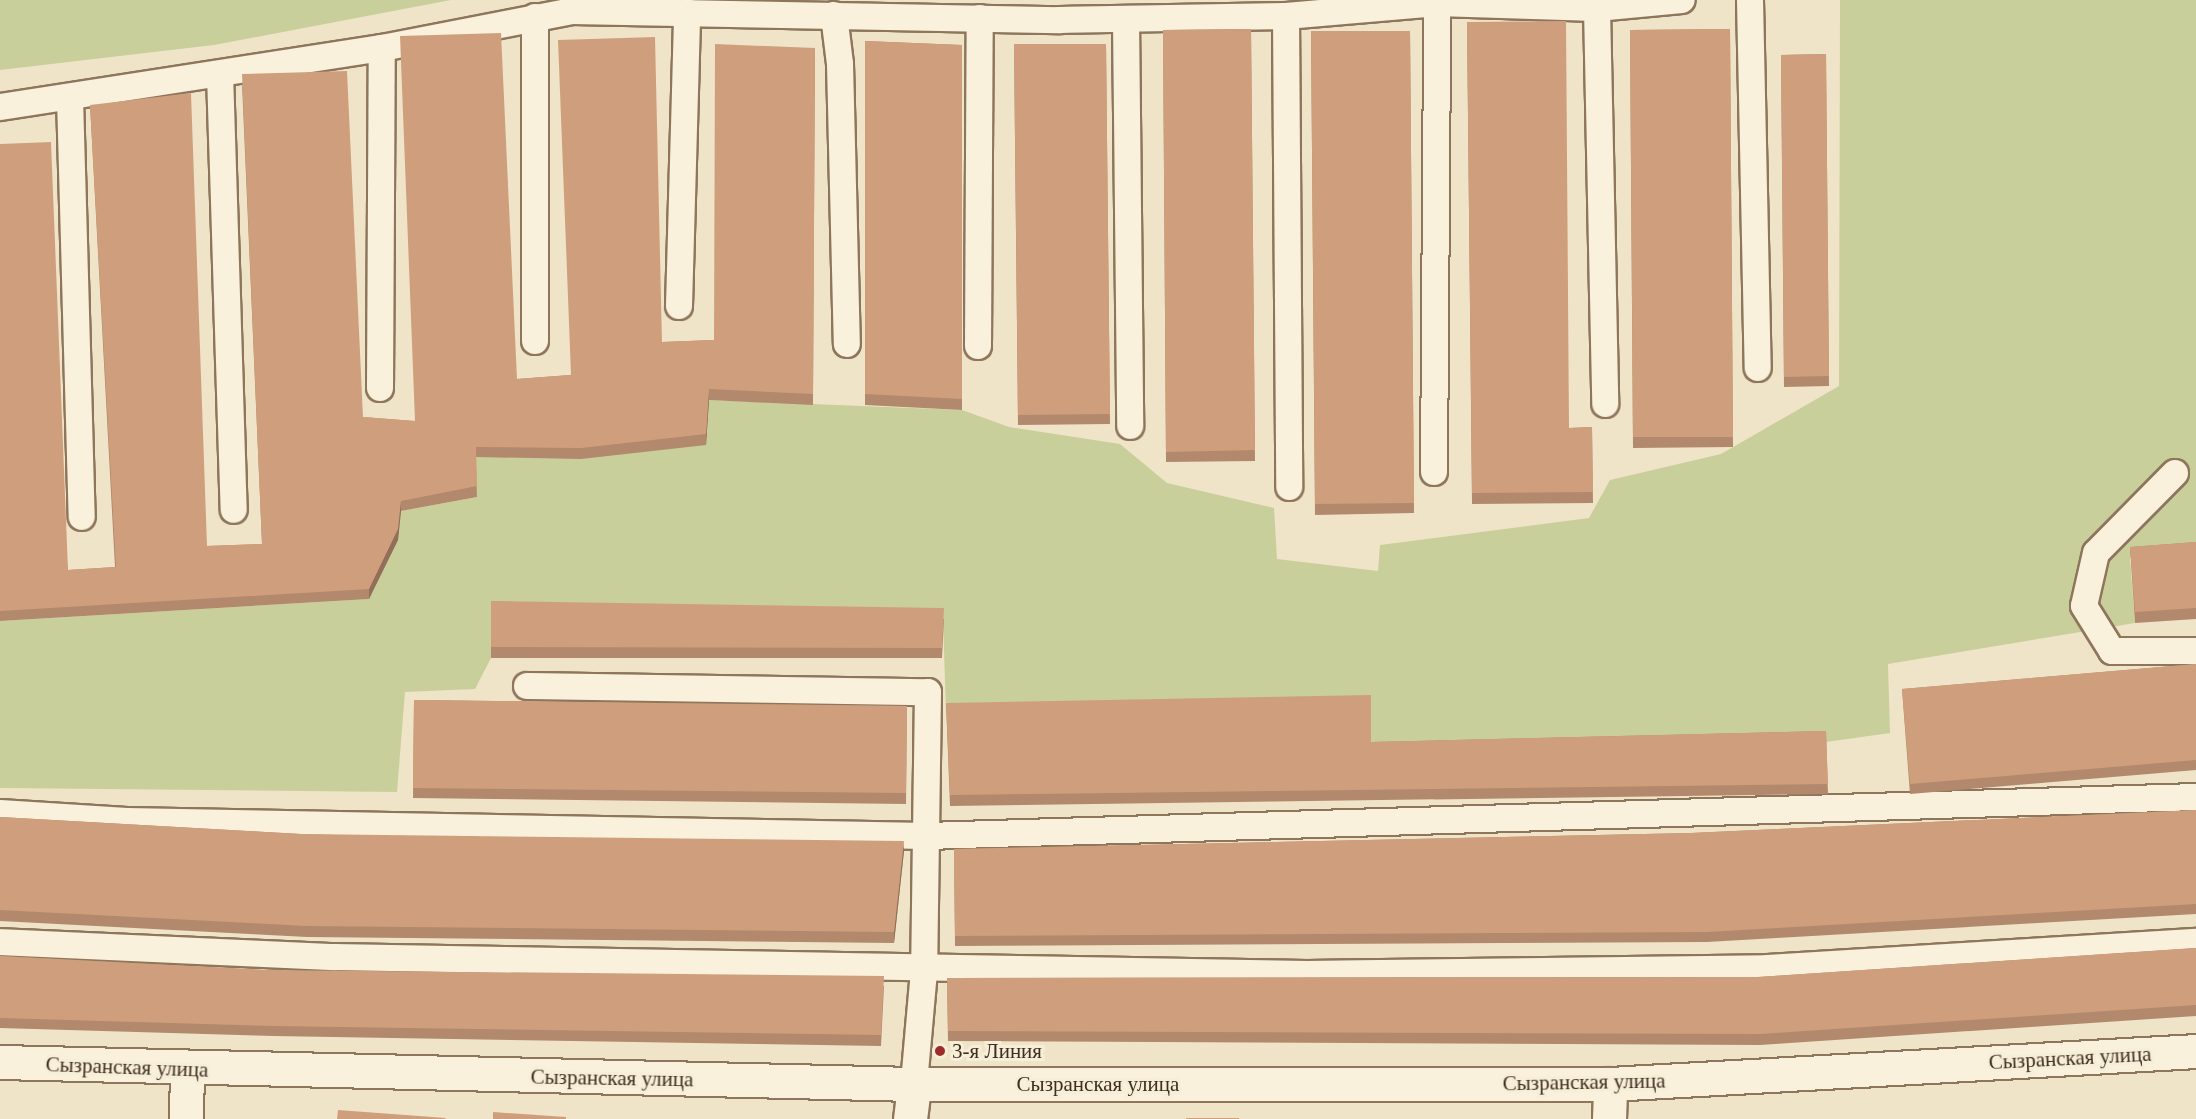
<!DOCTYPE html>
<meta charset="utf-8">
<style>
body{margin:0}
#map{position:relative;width:2196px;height:1119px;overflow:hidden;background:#f0e4c8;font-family:Georgia,serif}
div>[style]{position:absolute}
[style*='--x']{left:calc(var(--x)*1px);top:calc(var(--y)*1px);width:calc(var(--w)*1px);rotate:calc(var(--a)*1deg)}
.green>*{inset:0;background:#c9cf9b}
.roads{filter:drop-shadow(2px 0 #8d765c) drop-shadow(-2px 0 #8d765c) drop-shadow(0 2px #8d765c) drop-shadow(0 -2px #8d765c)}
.service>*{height:26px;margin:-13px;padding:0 13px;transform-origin:13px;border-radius:13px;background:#faf1dc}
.minor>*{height:33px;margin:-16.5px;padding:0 16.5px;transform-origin:16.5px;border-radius:16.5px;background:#faf1dc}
.tertiary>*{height:33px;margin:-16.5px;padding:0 16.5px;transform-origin:16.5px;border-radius:16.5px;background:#faf1dc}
.wall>*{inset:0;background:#b2896c}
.shaded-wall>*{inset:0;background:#916f58}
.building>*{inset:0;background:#cf9f7d}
.dots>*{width:16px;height:16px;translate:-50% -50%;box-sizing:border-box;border:3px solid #f7eed8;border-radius:50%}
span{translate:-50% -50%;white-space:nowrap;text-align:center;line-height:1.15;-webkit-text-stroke:6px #f7eed8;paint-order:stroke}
.poi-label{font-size:21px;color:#3d2e20}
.left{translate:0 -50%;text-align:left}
.street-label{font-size:21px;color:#3d2e20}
</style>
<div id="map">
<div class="green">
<div style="clip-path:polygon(0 0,451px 0,214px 45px,0 70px)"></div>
<div style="clip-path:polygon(1840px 0,2196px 0,2196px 552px,2130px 558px,2135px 623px,1888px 664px,1890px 733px,1826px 742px,1371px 752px,1370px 706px,946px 713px,943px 619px,491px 612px,491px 658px,475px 689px,405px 692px,397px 792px,0 788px,0 621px,369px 599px,398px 540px,401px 511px,477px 497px,476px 457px,709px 400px,962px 410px,1009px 427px,1120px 444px,1167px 483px,1274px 508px,1277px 559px,1378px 571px,1380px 545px,1589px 518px,1610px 480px,1721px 454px,1839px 386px)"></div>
</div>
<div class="roads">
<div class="service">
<div style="--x:1750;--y:0;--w:368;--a:88.8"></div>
<div style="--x:1597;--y:8;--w:396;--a:88.8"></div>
<div style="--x:834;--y:15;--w:49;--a:83"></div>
<div style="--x:840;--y:64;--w:280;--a:88.6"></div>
<div style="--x:1286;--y:16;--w:471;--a:89.6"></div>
<div style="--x:535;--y:17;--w:324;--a:90"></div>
<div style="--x:1126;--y:19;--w:407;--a:89.4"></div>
<div style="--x:220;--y:74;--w:436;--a:88.2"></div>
<div style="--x:70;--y:98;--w:419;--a:88.4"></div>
<div style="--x:0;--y:107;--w:387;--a:-8.8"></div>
<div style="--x:382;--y:48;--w:194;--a:-11"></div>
<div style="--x:572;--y:11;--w:487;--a:1.1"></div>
<div style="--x:1059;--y:20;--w:227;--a:-1"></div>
<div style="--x:1286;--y:16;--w:152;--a:-4.9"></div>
<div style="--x:1437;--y:3;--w:160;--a:1.8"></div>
<div style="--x:1597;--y:8;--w:85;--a:-5.4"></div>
<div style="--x:679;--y:306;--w:294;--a:-88.4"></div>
<div style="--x:978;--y:346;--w:328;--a:-89.7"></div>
<div style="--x:380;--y:388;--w:340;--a:-89.7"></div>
<div style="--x:1434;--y:472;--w:469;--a:-89.6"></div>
<div style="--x:2175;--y:473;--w:112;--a:134.6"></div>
<div style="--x:2096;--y:553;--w:54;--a:102.8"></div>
<div style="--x:2084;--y:606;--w:53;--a:58.1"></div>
<div style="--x:2112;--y:651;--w:84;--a:0"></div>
<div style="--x:527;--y:686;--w:401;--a:0.9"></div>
<div style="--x:928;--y:692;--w:279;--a:90.8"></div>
<div style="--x:924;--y:971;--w:113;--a:95.1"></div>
<div style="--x:0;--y:813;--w:127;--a:3.6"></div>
<div style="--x:127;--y:821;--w:800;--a:1.07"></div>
<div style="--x:927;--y:836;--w:1270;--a:-1.76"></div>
<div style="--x:0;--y:942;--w:334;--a:2.6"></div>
<div style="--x:334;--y:957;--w:973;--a:1"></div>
<div style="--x:1307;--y:974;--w:461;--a:-0.7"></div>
<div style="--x:1768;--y:968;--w:429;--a:-3.5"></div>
</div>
<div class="minor">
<div style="--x:186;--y:1119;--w:50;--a:-88.9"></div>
<div style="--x:910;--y:1119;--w:35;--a:-83"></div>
<div style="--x:1609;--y:1119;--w:35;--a:-88"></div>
</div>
<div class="tertiary">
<div style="--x:0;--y:1062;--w:914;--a:1.38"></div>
<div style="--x:914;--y:1084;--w:696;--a:0"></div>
<div style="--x:1610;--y:1084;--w:587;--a:-3.22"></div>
</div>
</div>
<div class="wall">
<div style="clip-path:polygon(1467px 22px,1569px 428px,1592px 427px,1593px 503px,1472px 504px)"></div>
<div style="clip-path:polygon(1251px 29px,1255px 461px,1166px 462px,1163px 30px)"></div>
<div style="clip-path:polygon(1730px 29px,1733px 447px,1633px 448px,1630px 30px)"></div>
<div style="clip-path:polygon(1311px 31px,1410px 31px,1414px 513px,1315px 515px)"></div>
<div style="clip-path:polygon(865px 41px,962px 45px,962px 410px,865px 405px)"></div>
<div style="clip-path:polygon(1014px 44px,1106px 44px,1110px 424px,1018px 425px)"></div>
<div style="clip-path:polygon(815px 48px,813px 405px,709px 400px,706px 445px,581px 459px,476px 457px,477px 497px,401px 511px,398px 540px,369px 599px,0 621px,0 144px,68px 570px,115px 567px,90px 105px,207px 546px,262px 544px,242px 84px,363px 417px,414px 421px,517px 379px,570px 375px,662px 342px,714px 340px)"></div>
<div style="clip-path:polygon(1826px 54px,1829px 386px,1784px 387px,1781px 55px)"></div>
<div style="clip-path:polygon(2196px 542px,2196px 619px,2135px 623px,2130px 547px)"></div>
<div style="clip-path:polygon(491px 601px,944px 619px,942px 658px,491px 658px)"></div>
<div style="clip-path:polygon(2196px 664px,2196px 770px,1910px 794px,1902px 689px)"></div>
<div style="clip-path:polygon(414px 700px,907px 706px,906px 804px,413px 798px)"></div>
<div style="clip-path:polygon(946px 703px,1371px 742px,1826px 731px,1828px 794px,950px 806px)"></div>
<div style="clip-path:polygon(2196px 810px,2196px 914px,1707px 942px,955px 946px,954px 849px,1691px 833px)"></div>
<div style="clip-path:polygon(0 817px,301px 834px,904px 851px,894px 943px,307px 937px,0 921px)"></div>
<div style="clip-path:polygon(2196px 948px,2196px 1016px,1760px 1045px,948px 1041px,947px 978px,1758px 977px)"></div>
<div style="clip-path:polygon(0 956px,265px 970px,884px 986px,881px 1046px,273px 1036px,0 1028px)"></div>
</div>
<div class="shaded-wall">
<div style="clip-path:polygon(709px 389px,709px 400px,706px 445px,706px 434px)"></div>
<div style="clip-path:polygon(401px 501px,401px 511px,398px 540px,369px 599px,369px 589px)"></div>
<div style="clip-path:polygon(904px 841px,904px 851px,894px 943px,894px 932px)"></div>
</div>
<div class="building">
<div style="clip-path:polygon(1566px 21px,1569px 428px,1592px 427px,1593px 492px,1472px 493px,1467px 22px)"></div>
<div style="clip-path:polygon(1251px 29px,1255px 450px,1166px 452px,1163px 30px)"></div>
<div style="clip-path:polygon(1730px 29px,1733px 437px,1633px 437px,1630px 30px)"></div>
<div style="clip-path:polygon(1311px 31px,1410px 31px,1414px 503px,1315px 504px)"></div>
<div style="clip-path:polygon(501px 33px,517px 379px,571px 375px,558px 40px,655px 37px,662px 342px,714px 340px,715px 44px,815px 48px,813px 394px,709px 389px,706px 434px,581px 448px,476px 447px,477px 486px,401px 501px,398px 529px,369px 589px,0 611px,0 144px,51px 142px,68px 570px,116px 567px,90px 105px,191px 93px,207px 546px,262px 544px,242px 74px,347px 71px,363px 417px,415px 421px,400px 36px)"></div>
<div style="clip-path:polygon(865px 41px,962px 45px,962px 399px,865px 394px)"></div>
<div style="clip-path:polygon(1014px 44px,1106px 44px,1110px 414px,1018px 415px)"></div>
<div style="clip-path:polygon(1826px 54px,1829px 376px,1784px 377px,1781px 55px)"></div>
<div style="clip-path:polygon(2196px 542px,2196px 608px,2135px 612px,2130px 547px)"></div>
<div style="clip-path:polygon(491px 601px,944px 608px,942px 648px,491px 647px)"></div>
<div style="clip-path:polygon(2196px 664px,2196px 760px,1910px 784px,1902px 689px)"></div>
<div style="clip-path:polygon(1371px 695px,1371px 742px,1826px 731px,1828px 784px,950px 795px,946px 703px)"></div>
<div style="clip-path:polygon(414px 700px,907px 706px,906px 793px,413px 788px)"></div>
<div style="clip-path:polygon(2196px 810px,2196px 904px,1707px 932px,955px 936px,954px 849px,1691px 833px)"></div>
<div style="clip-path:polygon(0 817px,301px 834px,904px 841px,894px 932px,307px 926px,0 910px)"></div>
<div style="clip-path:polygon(2196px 948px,2196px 1005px,1760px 1034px,948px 1031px,947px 978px,1758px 977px)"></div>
<div style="clip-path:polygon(0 956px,265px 970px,884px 976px,881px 1035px,273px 1026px,0 1018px)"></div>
<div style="clip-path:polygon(338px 1110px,446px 1118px,445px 1119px,337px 1119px)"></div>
<div style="clip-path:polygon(493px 1112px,566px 1117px,566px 1119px,493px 1119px)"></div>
<div style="clip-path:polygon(1186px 1118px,1239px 1118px,1239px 1119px,1186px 1119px)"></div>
</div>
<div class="dots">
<div style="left:940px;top:1051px;background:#9e2a2b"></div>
</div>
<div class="poi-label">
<span class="left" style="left:952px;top:1051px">3-я Линия</span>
</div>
<div class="street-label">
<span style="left:2070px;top:1058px;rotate:-3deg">Сызранская улица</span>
<span style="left:127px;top:1067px;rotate:2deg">Сызранская улица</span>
<span style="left:612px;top:1078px;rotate:1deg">Сызранская улица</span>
<span style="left:1584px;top:1082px;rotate:-1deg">Сызранская улица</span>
<span style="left:1098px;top:1084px">Сызранская улица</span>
</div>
</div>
